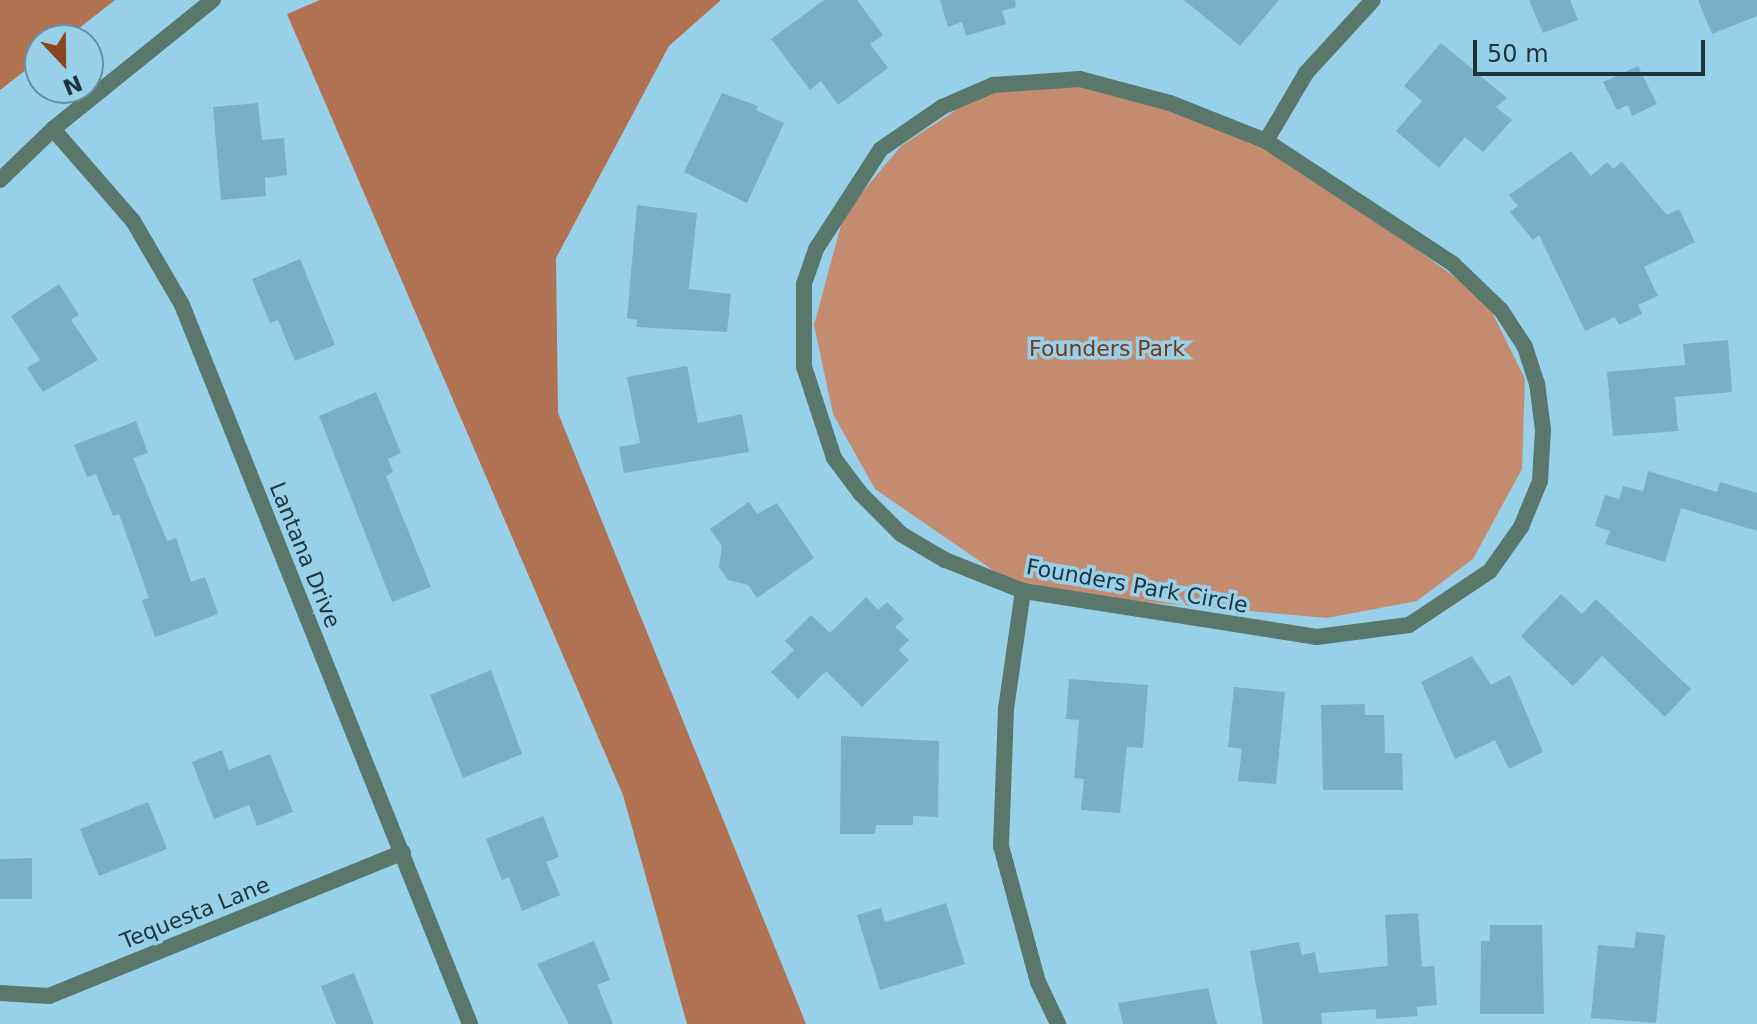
<!DOCTYPE html>
<style>
body{margin:0}
#map{position:relative;width:1757px;height:1024px;overflow:hidden;background:#99d0e9;font-family:"DejaVu Sans",sans-serif}
div>[style]{position:absolute}
[style*='--x']{left:calc(var(--x)*1px);top:calc(var(--y)*1px);width:calc(var(--w)*1px);rotate:calc(var(--a)*1deg)}
.green>*{inset:0;background:#c38c70}
.forest>*{inset:0;background:#b07253}
.building>*{inset:0;background:#79afc7}
.minor>*{height:16px;margin:-8px;padding:0 8px;transform-origin:8px;border-radius:8px;background:#59786b}
.tertiary>*{height:16px;margin:-8px;padding:0 8px;transform-origin:8px;border-radius:8px;background:#59786b}
span{translate:-50% -50%;white-space:nowrap;text-align:center;line-height:1.15;-webkit-text-stroke:7px #99d0e9;paint-order:stroke}
.park-label{font-size:22px;color:#753915}
.street-label{font-size:22px;color:#1d333d}
.north{position:absolute;left:24px;top:24px;width:80px;height:80px;box-sizing:border-box;background:#99d0e9;border:2px solid #6791a4;border-radius:50%;rotate:158deg;font-size:22px;font-weight:700;line-height:32px;text-align:center;color:#1d333d}
.north::after{content:'';display:block;margin:auto;width:28px;height:36px;background:#8c461e;clip-path:polygon(50% 0,100% 100%,50% 72%,0 100%)}
.scale{position:absolute;left:1473px;top:40px;width:232px;height:36px;box-sizing:border-box;border:4px solid #1d333d;border-top:0;padding-left:10px;font-size:24px;line-height:28px;white-space:nowrap;color:#1d333d;-webkit-text-stroke:6px #99d0e9;paint-order:stroke}
</style>
<div id="map">
<div class="green">
<div style="clip-path:polygon(1079px 84px,1269px 141px,1486px 300px,1525px 379px,1522px 469px,1473px 559px,1417px 601px,1327px 618px,1023px 591px,875px 489px,833px 414px,814px 325px,844px 214px,901px 146px,988px 89px)"></div>
</div>
<div class="forest">
<div style="clip-path:polygon(0 0,115px 0,64px 40px,40px 40px,40px 59px,0 90px)"></div>
<div style="clip-path:polygon(320px 0,721px 0,669px 46px,556px 258px,558px 413px,806px 1024px,687px 1024px,623px 795px,287px 14px)"></div>
</div>
<div class="building">
<div style="clip-path:polygon(824px 0,857px 0,883px 35px,870px 44px,888px 68px,838px 105px,821px 81px,810px 90px,771px 39px)"></div>
<div style="clip-path:polygon(940px 0,1015px 0,1016px 7px,1002px 11px,1006px 24px,966px 36px,962px 22px,948px 27px)"></div>
<div style="clip-path:polygon(1184px 0,1279px 0,1240px 46px)"></div>
<div style="clip-path:polygon(1529px 0,1570px 0,1578px 20px,1543px 33px)"></div>
<div style="clip-path:polygon(1698px 0,1757px 0,1757px 16px,1712px 34px)"></div>
<div style="clip-path:polygon(1441px 43px,1507px 98px,1496px 107px,1512px 120px,1483px 152px,1465px 137px,1439px 168px,1396px 131px,1422px 101px,1404px 86px)"></div>
<div style="clip-path:polygon(1638px 66px,1657px 104px,1632px 116px,1628px 105px,1617px 110px,1603px 82px)"></div>
<div style="clip-path:polygon(722px 93px,758px 106px,756px 110px,784px 123px,747px 203px,684px 172px)"></div>
<div style="clip-path:polygon(258px 103px,262px 140px,284px 138px,287px 175px,265px 178px,266px 196px,221px 200px,213px 107px)"></div>
<div style="clip-path:polygon(1571px 151px,1591px 176px,1607px 162px,1613px 169px,1622px 162px,1667px 215px,1679px 209px,1695px 242px,1644px 267px,1658px 296px,1638px 305px,1642px 314px,1619px 325px,1615px 317px,1585px 331px,1539px 235px,1533px 240px,1510px 212px,1518px 206px,1509px 195px)"></div>
<div style="clip-path:polygon(637px 205px,697px 213px,689px 289px,731px 294px,727px 332px,636px 327px,637px 320px,627px 318px)"></div>
<div style="clip-path:polygon(300px 259px,335px 345px,295px 361px,278px 320px,270px 323px,252px 279px)"></div>
<div style="clip-path:polygon(59px 284px,79px 315px,71px 320px,98px 360px,43px 392px,27px 368px,40px 360px,11px 316px)"></div>
<div style="clip-path:polygon(1728px 340px,1732px 392px,1675px 397px,1678px 431px,1613px 436px,1607px 372px,1685px 365px,1683px 344px)"></div>
<div style="clip-path:polygon(687px 366px,698px 423px,742px 414px,749px 452px,624px 473px,619px 447px,640px 443px,627px 377px)"></div>
<div style="clip-path:polygon(376px 392px,401px 453px,388px 459px,393px 472px,386px 476px,431px 587px,392px 602px,319px 416px)"></div>
<div style="clip-path:polygon(136px 421px,148px 453px,133px 458px,167px 541px,176px 538px,191px 582px,205px 577px,218px 614px,155px 637px,142px 600px,149px 598px,119px 514px,113px 516px,96px 474px,87px 477px,74px 445px)"></div>
<div style="clip-path:polygon(1648px 471px,1717px 492px,1720px 482px,1757px 493px,1757px 531px,1681px 508px,1665px 562px,1605px 544px,1610px 531px,1595px 526px,1605px 495px,1619px 499px,1623px 486px,1643px 491px)"></div>
<div style="clip-path:polygon(749px 502px,757px 514px,777px 503px,814px 558px,757px 598px,748px 585px,728px 580px,719px 567px,722px 546px,710px 529px)"></div>
<div style="clip-path:polygon(1561px 594px,1582px 614px,1596px 599px,1691px 689px,1665px 717px,1602px 656px,1573px 686px,1521px 636px)"></div>
<div style="clip-path:polygon(866px 597px,878px 610px,887px 602px,904px 619px,895px 627px,909px 640px,899px 650px,909px 660px,862px 707px,826px 671px,798px 699px,771px 672px,794px 650px,785px 641px,811px 615px,830px 633px)"></div>
<div style="clip-path:polygon(1472px 656px,1491px 685px,1510px 675px,1543px 752px,1509px 769px,1495px 740px,1455px 759px,1421px 682px)"></div>
<div style="clip-path:polygon(491px 670px,522px 754px,463px 778px,430px 695px)"></div>
<div style="clip-path:polygon(1069px 679px,1148px 685px,1143px 748px,1127px 747px,1120px 813px,1081px 810px,1084px 779px,1074px 778px,1079px 720px,1066px 719px)"></div>
<div style="clip-path:polygon(1234px 687px,1285px 692px,1276px 784px,1238px 781px,1242px 749px,1228px 747px)"></div>
<div style="clip-path:polygon(1365px 704px,1365px 715px,1384px 715px,1385px 753px,1402px 753px,1403px 790px,1323px 790px,1321px 705px)"></div>
<div style="clip-path:polygon(841px 736px,939px 741px,938px 817px,913px 816px,913px 825px,876px 825px,875px 834px,840px 834px)"></div>
<div style="clip-path:polygon(222px 750px,229px 770px,270px 754px,293px 812px,257px 826px,249px 805px,214px 819px,192px 762px)"></div>
<div style="clip-path:polygon(148px 802px,167px 849px,99px 876px,80px 829px)"></div>
<div style="clip-path:polygon(543px 816px,559px 857px,546px 862px,560px 895px,522px 911px,509px 877px,502px 880px,486px 839px)"></div>
<div style="clip-path:polygon(32px 858px,32px 899px,0 899px,0 859px)"></div>
<div style="clip-path:polygon(946px 903px,965px 964px,880px 990px,857px 915px,881px 908px,885px 922px)"></div>
<div style="clip-path:polygon(1418px 913px,1422px 967px,1434px 966px,1437px 1005px,1417px 1007px,1418px 1016px,1376px 1019px,1376px 1009px,1321px 1013px,1322px 1024px,1263px 1024px,1250px 951px,1299px 942px,1302px 955px,1315px 952px,1319px 973px,1388px 966px,1385px 915px)"></div>
<div style="clip-path:polygon(1490px 925px,1542px 925px,1544px 1014px,1480px 1014px,1481px 941px,1490px 941px)"></div>
<div style="clip-path:polygon(1636px 932px,1665px 935px,1656px 1023px,1591px 1018px,1598px 945px,1634px 948px)"></div>
<div style="clip-path:polygon(594px 941px,610px 980px,597px 985px,613px 1024px,569px 1024px,537px 964px)"></div>
<div style="clip-path:polygon(354px 973px,374px 1024px,336px 1024px,321px 986px)"></div>
<div style="clip-path:polygon(1208px 988px,1217px 1024px,1123px 1024px,1118px 1003px)"></div>
</div>
<div class="minor">
<div style="--x:1080;--y:79;--w:93;--a:14.9"></div>
<div style="--x:1170;--y:103;--w:103;--a:21.6"></div>
<div style="--x:1266;--y:141;--w:224;--a:33.3"></div>
<div style="--x:1453;--y:264;--w:66;--a:43.8"></div>
<div style="--x:1501;--y:310;--w:44;--a:57"></div>
<div style="--x:1525;--y:347;--w:38;--a:72"></div>
<div style="--x:1537;--y:383;--w:47;--a:82.7"></div>
<div style="--x:1543;--y:430;--w:51;--a:93.4"></div>
<div style="--x:1540;--y:481;--w:50;--a:112.4"></div>
<div style="--x:1521;--y:527;--w:54;--a:125.2"></div>
<div style="--x:1490;--y:571;--w:97;--a:146.3"></div>
<div style="--x:1409;--y:625;--w:93;--a:172.6"></div>
<div style="--x:1317;--y:637;--w:298;--a:-171.1"></div>
<div style="--x:1023;--y:591;--w:84;--a:-158.3"></div>
<div style="--x:945;--y:560;--w:51;--a:-149.4"></div>
<div style="--x:901;--y:534;--w:57;--a:-135"></div>
<div style="--x:861;--y:494;--w:45;--a:-126.9"></div>
<div style="--x:834;--y:458;--w:96;--a:-108.2"></div>
<div style="--x:804;--y:367;--w:83;--a:-90"></div>
<div style="--x:804;--y:284;--w:37;--a:-71"></div>
<div style="--x:816;--y:249;--w:119;--a:-57"></div>
<div style="--x:881;--y:149;--w:74;--a:-34.5"></div>
<div style="--x:942;--y:107;--w:56;--a:-23.3"></div>
<div style="--x:993;--y:85;--w:87;--a:-3.9"></div>
<div style="--x:53;--y:129;--w:122;--a:49"></div>
<div style="--x:133;--y:221;--w:97;--a:59.7"></div>
<div style="--x:182;--y:305;--w:775;--a:68.17"></div>
<div style="--x:1266;--y:141;--w:79;--a:-59.5"></div>
<div style="--x:1306;--y:73;--w:99;--a:-47.5"></div>
<div style="--x:1023;--y:591;--w:119;--a:98.2"></div>
<div style="--x:1006;--y:709;--w:137;--a:92.1"></div>
<div style="--x:1001;--y:846;--w:141;--a:74.8"></div>
<div style="--x:1038;--y:982;--w:47;--a:64.5"></div>
<div style="--x:0;--y:993;--w:49;--a:3.5"></div>
<div style="--x:49;--y:996;--w:382;--a:-22.1"></div>
</div>
<div class="tertiary">
<div style="--x:0;--y:180;--w:74;--a:-43.9"></div>
<div style="--x:53;--y:129;--w:206;--a:-38.9"></div>
</div>
<div class="park-label">
<span style="left:1107px;top:349px">Founders Park</span>
</div>
<div class="street-label">
<span style="left:305px;top:555px;rotate:68deg">Lantana Drive</span>
<span style="left:1137px;top:586px;rotate:10deg">Founders Park Circle</span>
<span style="left:195px;top:913px;rotate:-22deg">Tequesta Lane</span>
</div>
<div class="north">N</div>
<div class="scale">50 m</div>
</div>
